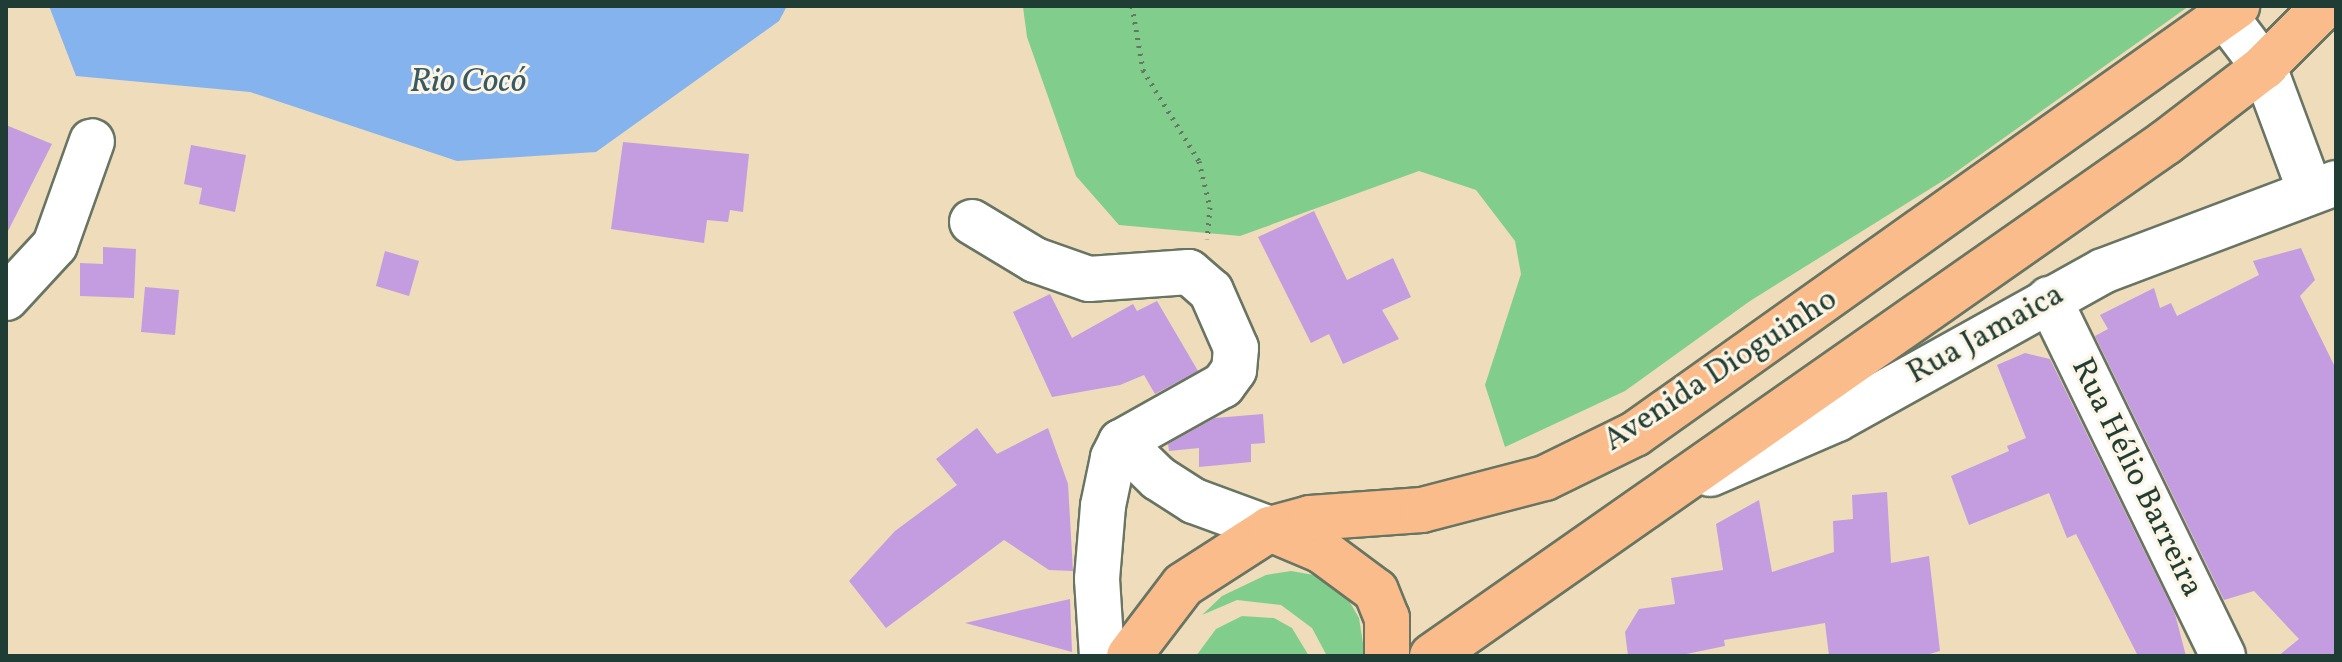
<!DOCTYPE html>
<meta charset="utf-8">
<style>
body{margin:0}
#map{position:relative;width:2342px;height:662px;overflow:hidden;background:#efdcba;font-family:Vollkorn,serif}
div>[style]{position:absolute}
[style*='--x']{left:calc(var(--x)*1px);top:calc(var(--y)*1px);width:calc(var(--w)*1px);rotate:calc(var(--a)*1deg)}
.green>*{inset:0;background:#81ce8c}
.water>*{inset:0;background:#84b3ee}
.building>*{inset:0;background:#c39de0}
.path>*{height:5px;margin-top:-2.5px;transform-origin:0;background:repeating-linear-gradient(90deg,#687563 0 2px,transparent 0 8px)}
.roads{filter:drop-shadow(2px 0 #687563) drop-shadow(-2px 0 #687563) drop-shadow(0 2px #687563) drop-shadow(0 -2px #687563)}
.street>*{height:44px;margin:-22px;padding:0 22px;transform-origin:22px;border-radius:22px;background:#fff}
.primary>*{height:44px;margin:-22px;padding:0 22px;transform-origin:22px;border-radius:22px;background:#f9bc8a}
span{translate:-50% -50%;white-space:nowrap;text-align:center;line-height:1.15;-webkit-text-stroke:6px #fcf5e5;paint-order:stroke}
.street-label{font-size:32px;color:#1f3d34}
.water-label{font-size:34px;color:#385a62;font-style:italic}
.frame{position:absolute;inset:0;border:8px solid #1f3d34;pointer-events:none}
</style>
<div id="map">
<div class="green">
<div style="clip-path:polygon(2189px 6px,1949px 177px,1750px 301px,1625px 391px,1505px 447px,1485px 385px,1521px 274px,1515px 241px,1476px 190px,1419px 171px,1240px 236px,1119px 225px,1076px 176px,1027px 37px,1023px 7px)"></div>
<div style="clip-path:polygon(1291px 571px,1314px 575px,1345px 594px,1359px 618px,1365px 656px,1327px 656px,1312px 628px,1281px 605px,1237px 600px,1202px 615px,1222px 596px,1266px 575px)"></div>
<div style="clip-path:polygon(1242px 616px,1274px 618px,1292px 628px,1309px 656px,1196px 656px,1216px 629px)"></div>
</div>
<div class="water">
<div style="clip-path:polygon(49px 6px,787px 6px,779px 21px,596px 152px,457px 161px,250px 92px,76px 76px)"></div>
</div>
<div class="building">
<div style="clip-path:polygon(6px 125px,52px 144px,6px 235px)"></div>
<div style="clip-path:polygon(623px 142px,749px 154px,743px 212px,730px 210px,728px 222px,707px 220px,704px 243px,611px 229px)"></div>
<div style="clip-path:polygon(191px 145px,246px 155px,235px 212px,199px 204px,202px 188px,184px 184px)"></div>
<div style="clip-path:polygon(1314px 211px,1347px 280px,1393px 258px,1411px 297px,1382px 310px,1399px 339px,1343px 364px,1329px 334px,1311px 343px,1258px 237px)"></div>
<div style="clip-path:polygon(103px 247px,136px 249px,134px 298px,80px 296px,80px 263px,103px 264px)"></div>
<div style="clip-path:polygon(2301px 248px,2315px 280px,2300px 296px,2336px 369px,2336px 656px,2278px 656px,2299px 639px,2254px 591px,2224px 600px,2095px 336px,2108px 329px,2100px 315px,2154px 288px,2160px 308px,2171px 303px,2177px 316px,2259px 275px,2253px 261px)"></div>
<div style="clip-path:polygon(385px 251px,419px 261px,409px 296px,376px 286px)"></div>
<div style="clip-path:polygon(145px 287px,179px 290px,175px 335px,141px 332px)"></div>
<div style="clip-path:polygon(1050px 294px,1072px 338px,1133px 304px,1137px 311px,1157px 301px,1198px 371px,1155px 394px,1144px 375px,1120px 385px,1052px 397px,1013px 312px)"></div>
<div style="clip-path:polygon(2025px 353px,2050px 359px,2175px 614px,2186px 656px,2138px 656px,2076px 534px,2067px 538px,2049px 493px,1969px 525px,1951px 476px,2009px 451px,2007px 446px,2026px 438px,1997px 365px)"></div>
<div style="clip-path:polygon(1263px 414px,1265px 443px,1251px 444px,1251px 462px,1199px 467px,1199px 448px,1169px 451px,1168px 444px,1215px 418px)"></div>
<div style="clip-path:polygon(977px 428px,997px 454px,1048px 428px,1068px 484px,1073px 571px,1049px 570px,1004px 540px,886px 628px,849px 581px,895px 531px,957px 485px,936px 459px)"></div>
<div style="clip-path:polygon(1887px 492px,1891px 563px,1929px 556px,1940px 651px,1923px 656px,1829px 656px,1825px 623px,1724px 640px,1725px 646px,1677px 656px,1628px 656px,1625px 632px,1639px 609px,1675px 604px,1671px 578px,1723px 570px,1716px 524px,1759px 500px,1772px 572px,1834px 552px,1833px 521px,1853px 519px,1852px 495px)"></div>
<div style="clip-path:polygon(1070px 599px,1072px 652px,965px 623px)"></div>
</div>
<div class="path">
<div style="--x:1132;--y:6;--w:65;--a:80.2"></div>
<div style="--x:1143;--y:70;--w:107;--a:58.4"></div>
<div style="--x:1199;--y:161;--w:47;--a:76.6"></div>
<div style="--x:1210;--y:207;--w:32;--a:95"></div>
</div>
<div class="roads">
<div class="street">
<div style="--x:2226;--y:17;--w:63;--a:52.8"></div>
<div style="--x:2264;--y:67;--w:132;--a:69.6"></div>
<div style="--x:972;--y:222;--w:74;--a:31.1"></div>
<div style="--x:1035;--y:260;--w:57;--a:19.4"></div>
<div style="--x:1089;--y:279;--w:100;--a:-4"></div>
<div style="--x:1189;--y:272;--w:29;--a:41"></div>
<div style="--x:1211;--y:291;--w:62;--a:66.3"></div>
<div style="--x:1236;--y:348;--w:22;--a:95"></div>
<div style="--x:1234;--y:370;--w:19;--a:126"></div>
<div style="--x:1223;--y:385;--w:117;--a:150.8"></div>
<div style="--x:1121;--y:442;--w:18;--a:117"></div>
<div style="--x:1113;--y:458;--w:49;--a:101.8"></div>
<div style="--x:1103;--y:506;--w:73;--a:94.7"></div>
<div style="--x:1097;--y:579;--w:77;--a:86.3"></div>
<div style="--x:6;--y:298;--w:72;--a:-47.2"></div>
<div style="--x:55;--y:245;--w:110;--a:-70.4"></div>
<div style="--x:2049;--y:299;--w:397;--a:64"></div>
<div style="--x:1121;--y:442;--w:52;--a:44.2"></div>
<div style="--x:1158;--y:478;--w:43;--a:32.6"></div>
<div style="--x:1194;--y:501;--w:81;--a:20.2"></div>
<div style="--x:1710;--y:474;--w:138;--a:-23.4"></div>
<div style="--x:1837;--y:419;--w:304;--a:-29.1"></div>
<div style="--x:2103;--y:271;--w:249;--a:-20.7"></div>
</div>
<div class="primary">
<div style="--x:1270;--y:529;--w:56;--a:22.9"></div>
<div style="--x:1322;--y:551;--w:67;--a:36.5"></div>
<div style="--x:1376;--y:591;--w:29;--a:68"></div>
<div style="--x:1387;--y:618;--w:38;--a:90"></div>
<div style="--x:1129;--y:656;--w:89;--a:-52.7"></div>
<div style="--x:1183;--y:585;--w:103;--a:-32.8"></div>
<div style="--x:1270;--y:529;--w:41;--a:-15.4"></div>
<div style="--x:1310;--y:518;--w:112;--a:-4.1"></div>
<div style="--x:1422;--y:510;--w:127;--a:-14.6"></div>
<div style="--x:1545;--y:478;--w:100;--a:-26.1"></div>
<div style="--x:1635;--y:434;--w:739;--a:-35.41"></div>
<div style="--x:1432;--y:656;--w:895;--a:-34.99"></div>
<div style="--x:2165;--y:143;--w:125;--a:-37.5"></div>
<div style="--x:2264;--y:67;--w:86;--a:-45.5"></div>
</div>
</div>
<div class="street-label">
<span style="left:1986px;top:335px;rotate:-29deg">Rua Jamaica</span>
<span style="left:1721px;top:371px;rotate:-33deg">Avenida Dioguinho</span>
<span style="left:2136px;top:478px;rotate:64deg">Rua Hélio Barreira</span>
</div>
<div class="water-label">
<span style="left:468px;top:83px">Rio Cocó</span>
</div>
<div class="frame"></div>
</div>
